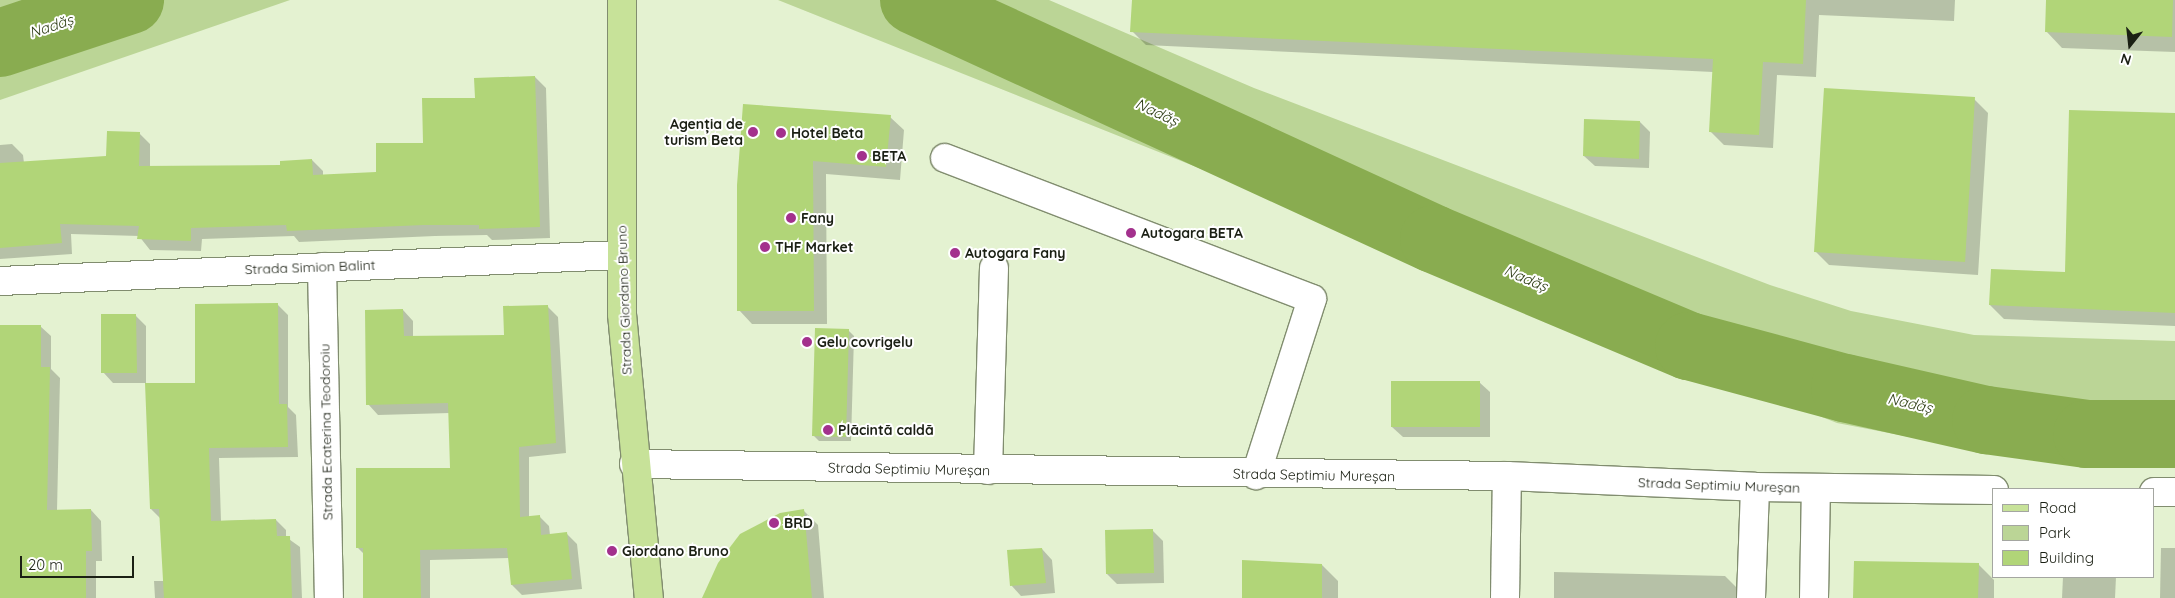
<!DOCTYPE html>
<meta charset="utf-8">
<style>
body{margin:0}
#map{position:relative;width:2175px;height:598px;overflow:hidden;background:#e4f2d1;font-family:Quicksand,sans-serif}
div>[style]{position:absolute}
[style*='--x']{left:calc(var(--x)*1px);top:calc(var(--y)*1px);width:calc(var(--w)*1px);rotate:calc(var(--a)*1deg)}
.green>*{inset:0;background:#bbd596}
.shadow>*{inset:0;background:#0003}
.river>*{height:68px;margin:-34px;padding:0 34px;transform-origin:34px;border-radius:34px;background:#89ac50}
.building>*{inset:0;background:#b1d578}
.roads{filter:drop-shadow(1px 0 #818d6f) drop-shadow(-1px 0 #818d6f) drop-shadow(0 1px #818d6f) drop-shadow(0 -1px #818d6f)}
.minor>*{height:28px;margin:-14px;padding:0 14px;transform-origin:14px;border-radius:14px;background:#fff}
.major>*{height:28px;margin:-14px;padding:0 14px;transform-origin:14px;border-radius:14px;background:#c7e299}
.dots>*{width:14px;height:14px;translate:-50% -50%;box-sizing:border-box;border:2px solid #fff;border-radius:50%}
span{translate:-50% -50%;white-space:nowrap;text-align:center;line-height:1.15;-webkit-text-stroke:4px #fff;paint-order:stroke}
.poi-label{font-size:14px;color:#1b2014;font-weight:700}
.right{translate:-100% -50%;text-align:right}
.left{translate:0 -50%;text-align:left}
.street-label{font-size:14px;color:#1b2014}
.water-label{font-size:15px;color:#32401a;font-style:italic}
.legend{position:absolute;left:1992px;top:488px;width:162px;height:90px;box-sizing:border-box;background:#fff;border:1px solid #a4a6a1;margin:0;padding:6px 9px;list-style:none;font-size:15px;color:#1b2014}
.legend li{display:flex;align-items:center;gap:10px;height:25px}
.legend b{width:25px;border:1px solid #a4a6a1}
.north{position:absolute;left:2105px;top:20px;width:50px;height:50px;-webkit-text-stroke:4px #fff;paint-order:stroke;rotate:196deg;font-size:14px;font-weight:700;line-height:20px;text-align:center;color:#1b2014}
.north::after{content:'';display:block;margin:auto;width:18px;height:22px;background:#1b2014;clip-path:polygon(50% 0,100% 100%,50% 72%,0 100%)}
.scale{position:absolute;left:20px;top:556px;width:114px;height:22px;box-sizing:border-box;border:2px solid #1b2014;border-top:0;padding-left:6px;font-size:15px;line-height:18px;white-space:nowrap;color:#1b2014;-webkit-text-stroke:4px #fff;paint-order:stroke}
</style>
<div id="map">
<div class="green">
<div style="clip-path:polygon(0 0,290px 0,0 100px)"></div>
<div style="clip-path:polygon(778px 0,1049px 0,1254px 88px,1770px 285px,1851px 311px,1974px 335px,2175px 341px,2175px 459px,2009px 456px,1837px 423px)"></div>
</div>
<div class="shadow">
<div style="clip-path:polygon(1133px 0,1955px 0,1954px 21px,1819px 15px,1816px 77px,1777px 75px,1773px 148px,1724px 145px,1710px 131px,1713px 72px,1146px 45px,1132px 31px)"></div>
<div style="clip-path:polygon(2047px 0,2175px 0,2175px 52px,2062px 48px,2046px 31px)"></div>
<div style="clip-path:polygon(535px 77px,546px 88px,550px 238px,492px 240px,487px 235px,435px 236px,299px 242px,294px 236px,202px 239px,201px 251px,150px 250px,139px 236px,71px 234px,72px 254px,0 259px,0 145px,12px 144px,23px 155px,24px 163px,108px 157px,139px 133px,150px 144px,150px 167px,281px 166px,312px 160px,323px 171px,323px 176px,377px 173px,424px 144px,476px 99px)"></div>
<div style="clip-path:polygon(1974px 99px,1988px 113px,1978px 275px,1829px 265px,1815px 251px)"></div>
<div style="clip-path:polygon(2175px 114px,2175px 326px,2004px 319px,1990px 305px,2066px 274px)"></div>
<div style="clip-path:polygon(890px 117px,904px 130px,900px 180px,826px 174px,827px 324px,752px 324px,739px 310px,738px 185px)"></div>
<div style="clip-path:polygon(1640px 122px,1650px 132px,1649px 168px,1595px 166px,1584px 156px)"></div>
<div style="clip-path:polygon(278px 305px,288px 315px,288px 407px,296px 415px,298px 457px,219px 458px,221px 521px,276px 520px,286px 530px,286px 537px,300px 547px,302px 598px,155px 598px,154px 581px,164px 581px,160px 518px,151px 509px,146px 383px,113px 383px,103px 372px,136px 316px,146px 326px,146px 384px,196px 384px)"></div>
<div style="clip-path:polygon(547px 306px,558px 317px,566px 453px,529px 457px,529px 517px,539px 516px,549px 526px,550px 535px,567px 534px,577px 544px,582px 589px,522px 595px,512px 585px,509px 558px,430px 560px,430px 598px,366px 598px,364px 554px,358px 548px,451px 469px,450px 413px,378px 415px,368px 404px,403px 310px,413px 321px,413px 337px,505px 336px)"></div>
<div style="clip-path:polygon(0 326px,40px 326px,51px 336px,51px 369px,60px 378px,57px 511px,91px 510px,101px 521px,102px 561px,96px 561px,96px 598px,0 598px)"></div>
<div style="clip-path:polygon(848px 330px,854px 336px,851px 441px,819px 441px,814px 436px)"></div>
<div style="clip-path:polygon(1479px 382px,1490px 392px,1490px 437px,1403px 437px,1392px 427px)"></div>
<div style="clip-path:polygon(804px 511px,818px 525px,824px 598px,705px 598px,741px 535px,780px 514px)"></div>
<div style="clip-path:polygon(1152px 530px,1163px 541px,1164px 583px,1117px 584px,1107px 574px)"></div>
<div style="clip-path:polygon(2161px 548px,2175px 548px,2175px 598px,2160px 598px)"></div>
<div style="clip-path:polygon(1042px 549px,1052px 560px,1055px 593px,1021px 596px,1011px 585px)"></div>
<div style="clip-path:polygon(1978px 564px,1994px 580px,1994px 598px,1854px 598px)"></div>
<div style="clip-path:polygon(1322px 565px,1338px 581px,1338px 598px,1243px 598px)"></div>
<div style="clip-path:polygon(1554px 572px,1725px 576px,1741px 592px,1741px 598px,1554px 598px)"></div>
<div style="clip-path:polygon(2063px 577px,2116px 577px,2115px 598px,2062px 598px)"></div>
</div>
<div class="river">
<div style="--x:914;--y:0;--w:572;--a:24.68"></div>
<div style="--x:1434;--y:239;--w:277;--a:22.8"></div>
<div style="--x:1689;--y:346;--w:162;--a:15.1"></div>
<div style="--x:1845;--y:388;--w:145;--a:12.8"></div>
<div style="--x:1986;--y:420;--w:102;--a:7.9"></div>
<div style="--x:2087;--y:434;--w:88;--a:0"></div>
<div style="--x:0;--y:43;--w:137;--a:-18.3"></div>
</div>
<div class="building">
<div style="clip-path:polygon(1132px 0,1806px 0,1803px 64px,1763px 62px,1759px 135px,1709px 132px,1713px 59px,1130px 32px)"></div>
<div style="clip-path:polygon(2046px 0,2173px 0,2172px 37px,2045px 32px)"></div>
<div style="clip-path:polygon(535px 76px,540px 227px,479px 229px,479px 225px,423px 225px,287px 231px,286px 225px,191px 228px,191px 241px,137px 239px,139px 226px,60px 224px,62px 243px,0 248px,0 163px,106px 156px,107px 131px,140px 132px,139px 166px,280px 165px,280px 161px,312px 159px,313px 175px,376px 172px,376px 143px,423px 143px,422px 98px,475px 98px,474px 78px)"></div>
<div style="clip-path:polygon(1824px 88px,1975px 97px,1965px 262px,1814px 252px)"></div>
<div style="clip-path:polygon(743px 104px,891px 115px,886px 167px,813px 161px,814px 311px,737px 311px,737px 185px)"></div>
<div style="clip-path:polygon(2069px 110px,2175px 113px,2175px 313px,1989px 305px,1991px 269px,2065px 272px)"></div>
<div style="clip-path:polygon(1584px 119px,1640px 121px,1639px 159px,1583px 156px)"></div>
<div style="clip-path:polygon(278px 303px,279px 404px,287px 404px,288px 447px,209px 448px,211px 521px,276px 519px,277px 536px,290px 536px,292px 598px,164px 598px,159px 509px,150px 509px,145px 383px,195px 383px,195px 304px)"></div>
<div style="clip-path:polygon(548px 305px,556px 443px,519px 447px,520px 517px,540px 515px,541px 535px,567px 532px,572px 579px,511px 585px,507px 548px,420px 550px,421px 598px,363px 598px,363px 548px,356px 548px,356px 468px,450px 468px,448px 403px,366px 405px,365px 310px,403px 309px,404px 336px,504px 335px,503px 306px)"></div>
<div style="clip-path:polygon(101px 314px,136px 314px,137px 373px,101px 373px)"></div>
<div style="clip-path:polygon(0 325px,41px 325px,41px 367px,50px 367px,47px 510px,91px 509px,92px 551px,86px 551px,86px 598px,0 598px)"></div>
<div style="clip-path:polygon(815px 328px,849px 329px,846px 437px,812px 436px)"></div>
<div style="clip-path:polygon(1391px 381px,1480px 381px,1480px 427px,1391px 427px)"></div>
<div style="clip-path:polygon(804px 509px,812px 598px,702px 598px,718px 563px,740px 534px,780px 513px)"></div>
<div style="clip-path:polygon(1153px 529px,1154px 573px,1106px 574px,1105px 530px)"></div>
<div style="clip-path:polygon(1042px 548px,1046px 583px,1010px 586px,1007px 550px)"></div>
<div style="clip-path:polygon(1242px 560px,1322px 564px,1322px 598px,1242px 598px)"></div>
<div style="clip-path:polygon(1854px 561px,1979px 563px,1978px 598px,1853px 598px)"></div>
</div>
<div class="roads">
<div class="minor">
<div style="--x:945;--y:158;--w:393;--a:21"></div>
<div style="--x:1312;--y:299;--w:185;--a:107.7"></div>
<div style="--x:322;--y:267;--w:331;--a:88.8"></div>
<div style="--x:0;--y:281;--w:621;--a:-2.4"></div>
<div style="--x:634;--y:464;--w:873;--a:0.79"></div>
<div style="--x:1507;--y:476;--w:248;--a:2.5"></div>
<div style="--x:1755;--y:487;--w:239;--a:0.7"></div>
<div style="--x:988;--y:470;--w:202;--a:-88.3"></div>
<div style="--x:2154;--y:492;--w:21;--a:0"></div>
<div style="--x:1505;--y:598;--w:122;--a:-89.1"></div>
<div style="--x:1751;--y:598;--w:111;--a:-87.9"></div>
<div style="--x:1814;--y:598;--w:110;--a:-89"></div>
</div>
<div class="major">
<div style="--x:622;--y:0;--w:314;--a:90"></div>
<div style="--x:622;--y:314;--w:285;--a:84.6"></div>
</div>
</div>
<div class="dots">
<div style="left:753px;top:132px;background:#a3318d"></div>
<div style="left:781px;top:133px;background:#a3318d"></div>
<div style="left:862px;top:156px;background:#a3318d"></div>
<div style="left:791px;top:218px;background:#a3318d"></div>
<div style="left:1131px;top:233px;background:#a3318d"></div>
<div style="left:765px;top:247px;background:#a3318d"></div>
<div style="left:955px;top:253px;background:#a3318d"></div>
<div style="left:807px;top:342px;background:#a3318d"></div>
<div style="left:828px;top:430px;background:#a3318d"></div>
<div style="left:774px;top:523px;background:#a3318d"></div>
<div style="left:612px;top:551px;background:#a3318d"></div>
</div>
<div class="poi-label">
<span class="right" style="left:743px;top:132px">Agenția de<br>turism Beta</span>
<span class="left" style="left:791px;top:133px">Hotel Beta</span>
<span class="left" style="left:872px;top:156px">BETA</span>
<span class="left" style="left:801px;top:218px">Fany</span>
<span class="left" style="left:1141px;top:233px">Autogara BETA</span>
<span class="left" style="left:775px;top:247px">THF Market</span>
<span class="left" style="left:965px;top:253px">Autogara Fany</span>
<span class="left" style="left:817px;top:342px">Gelu covrigelu</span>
<span class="left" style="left:838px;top:430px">Plăcintă caldă</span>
<span class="left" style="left:784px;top:523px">BRD</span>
<span class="left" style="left:622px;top:551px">Giordano Bruno</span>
</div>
<div class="street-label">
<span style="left:310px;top:267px;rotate:-2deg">Strada Simion Balint</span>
<span style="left:624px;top:300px;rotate:-92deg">Strada Giordano Bruno</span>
<span style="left:326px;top:432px;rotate:-91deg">Strada Ecaterina Teodoroiu</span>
<span style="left:909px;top:469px;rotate:1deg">Strada Septimiu Mureșan</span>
<span style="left:1314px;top:475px;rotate:1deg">Strada Septimiu Mureșan</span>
<span style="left:1719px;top:485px;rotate:2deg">Strada Septimiu Mureșan</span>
</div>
<div class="water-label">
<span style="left:51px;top:26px;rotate:-18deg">Nadăș</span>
<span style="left:1157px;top:112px;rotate:25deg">Nadăș</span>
<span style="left:1526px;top:278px;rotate:23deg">Nadăș</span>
<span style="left:1910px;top:403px;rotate:13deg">Nadăș</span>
</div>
<ul class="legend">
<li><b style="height:6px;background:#c7e299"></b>Road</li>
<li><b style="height:14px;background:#bbd596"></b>Park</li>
<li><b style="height:14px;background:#b1d578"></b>Building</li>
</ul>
<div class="north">N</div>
<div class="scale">20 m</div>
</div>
